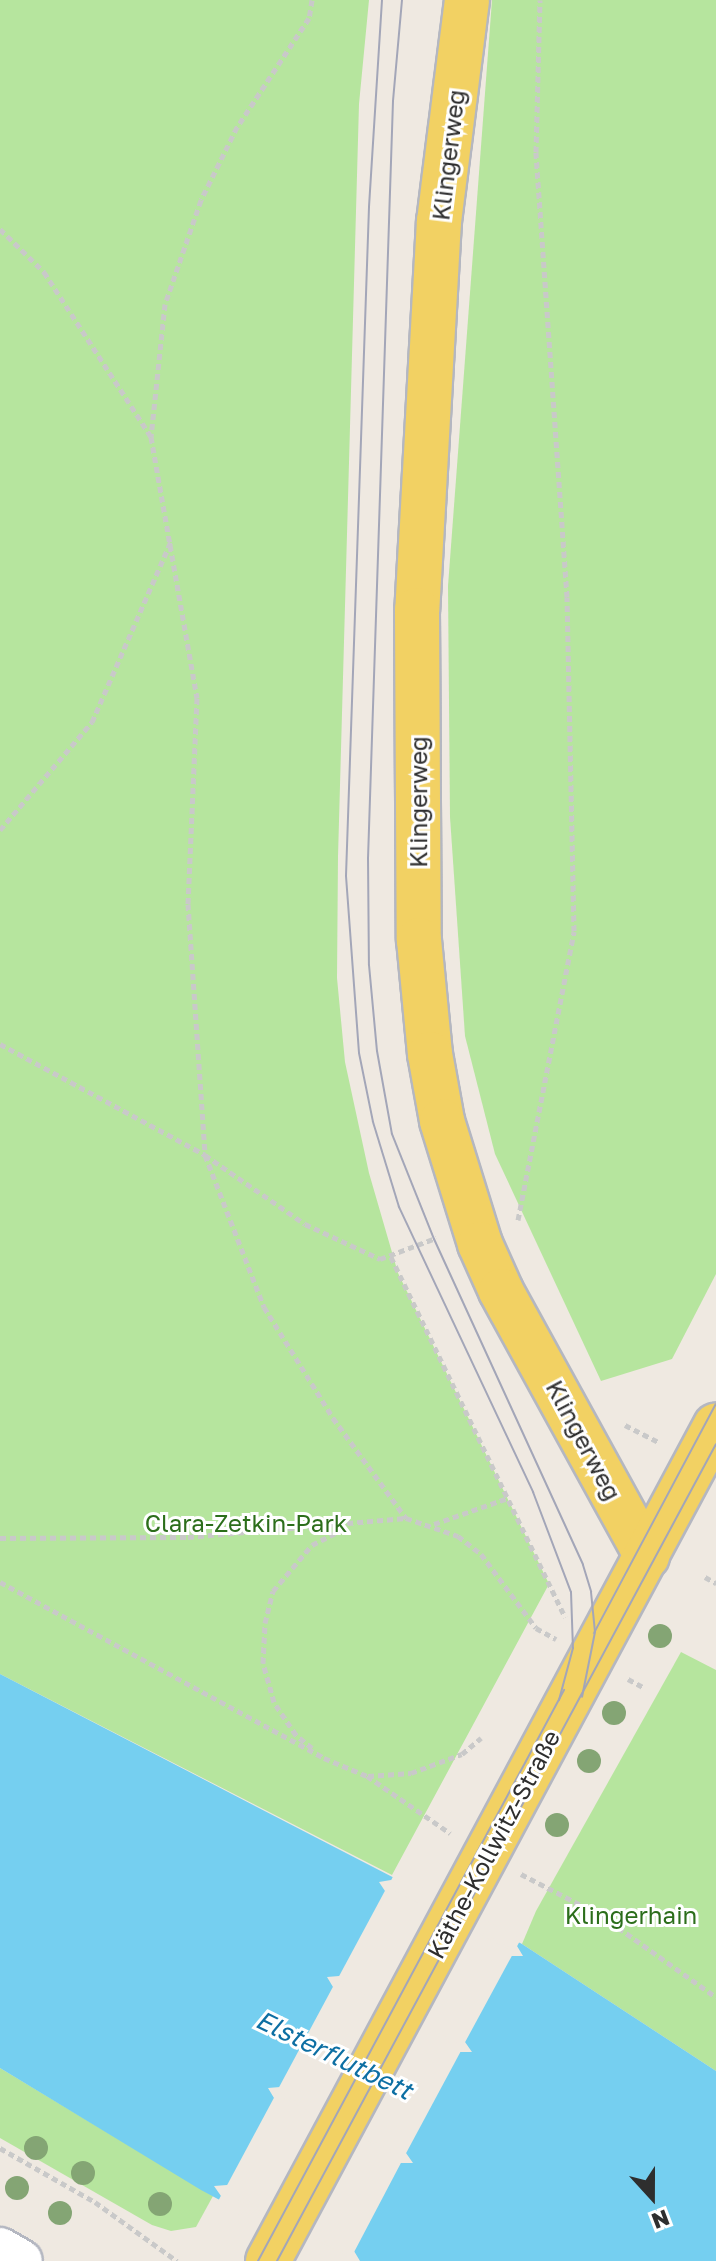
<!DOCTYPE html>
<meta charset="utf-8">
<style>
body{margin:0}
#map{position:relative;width:716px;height:2261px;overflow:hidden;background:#efe9e1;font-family:"Golos Text",sans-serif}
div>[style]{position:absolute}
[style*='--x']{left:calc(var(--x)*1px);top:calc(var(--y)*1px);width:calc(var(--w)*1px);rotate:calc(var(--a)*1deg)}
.green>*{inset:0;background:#b6e59e}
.water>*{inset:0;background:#75cff0}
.pier>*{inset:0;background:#efe9e1}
.path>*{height:5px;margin-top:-2.5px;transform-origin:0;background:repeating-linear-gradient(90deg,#c9c9c9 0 6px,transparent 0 10px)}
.roads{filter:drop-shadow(2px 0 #b4b7c1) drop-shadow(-2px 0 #b4b7c1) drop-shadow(0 2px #b4b7c1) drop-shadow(0 -2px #b4b7c1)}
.minor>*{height:42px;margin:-21px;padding:0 21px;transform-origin:21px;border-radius:21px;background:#fff}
.major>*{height:44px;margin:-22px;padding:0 22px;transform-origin:22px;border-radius:22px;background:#f2d163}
.tram>*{height:2px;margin:-1px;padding:0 1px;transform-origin:1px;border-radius:1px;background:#a3a6b8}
.trees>*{width:24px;height:24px;margin:-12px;border-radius:50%;background:#84a574}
span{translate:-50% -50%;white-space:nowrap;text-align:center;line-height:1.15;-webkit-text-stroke:6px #fff;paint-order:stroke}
.street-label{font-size:24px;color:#2e2e2e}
.park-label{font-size:24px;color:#2c6e1b}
.water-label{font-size:26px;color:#0d6fa3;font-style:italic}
.north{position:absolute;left:612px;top:2157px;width:80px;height:80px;-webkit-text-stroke:6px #fff;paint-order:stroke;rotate:159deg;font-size:22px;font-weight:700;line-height:32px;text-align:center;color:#2e2e2e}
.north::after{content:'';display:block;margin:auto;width:28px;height:36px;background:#2e2e2e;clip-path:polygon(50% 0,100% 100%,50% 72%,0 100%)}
</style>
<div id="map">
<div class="green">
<div style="clip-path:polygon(0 0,369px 0,359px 104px,338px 857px,337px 978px,345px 1062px,369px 1173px,398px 1273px,549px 1584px,392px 1875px,0 1674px)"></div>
<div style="clip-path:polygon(492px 0,716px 0,716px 1274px,672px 1359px,601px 1381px,495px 1154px,465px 1036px,450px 817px,448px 586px)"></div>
<div style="clip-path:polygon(681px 1652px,716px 1670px,716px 2071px,522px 1944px,536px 1911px)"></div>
<div style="clip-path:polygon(0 2068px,213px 2196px,196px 2227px,171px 2231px,152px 2225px,0 2138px)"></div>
</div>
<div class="water">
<div style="clip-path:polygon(evenodd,0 1674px,522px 1944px,716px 2071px,716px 2261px,360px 2261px,354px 2251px,227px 2185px,214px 2186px,221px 2196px,333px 2261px,201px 2190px,0 2068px,0 1674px,391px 1880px,517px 1946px,523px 1956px,511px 1956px,385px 1891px,379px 1882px,391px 1880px,0 1674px,339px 1976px,465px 2042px,472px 2052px,460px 2052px,333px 1987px,327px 1977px,339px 1976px,0 1674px,280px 2087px,406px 2153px,413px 2163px,401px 2163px,274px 2098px,268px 2088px,280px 2087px)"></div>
</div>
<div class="pier">
<div style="clip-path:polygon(395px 1873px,521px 1939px,515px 1950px,389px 1884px)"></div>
<div style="clip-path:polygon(387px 1887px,514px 1952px,463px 2046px,337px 1980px)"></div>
<div style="clip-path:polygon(335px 1983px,462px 2049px,404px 2157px,277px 2091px)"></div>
<div style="clip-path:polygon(276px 2094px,403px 2159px,352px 2256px,225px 2189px)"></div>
<div style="clip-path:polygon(223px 2192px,349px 2257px,349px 2261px,325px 2261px,217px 2203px)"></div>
</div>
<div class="path">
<div style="--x:312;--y:0;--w:18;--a:99"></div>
<div style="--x:309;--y:18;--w:131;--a:123.4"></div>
<div style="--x:237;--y:127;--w:81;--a:116.3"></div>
<div style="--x:201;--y:200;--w:110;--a:109.1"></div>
<div style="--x:165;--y:304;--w:134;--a:96"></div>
<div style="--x:151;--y:437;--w:265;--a:80"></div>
<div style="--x:197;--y:698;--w:206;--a:92.5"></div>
<div style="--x:188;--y:904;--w:252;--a:86.1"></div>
<div style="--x:205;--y:1155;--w:163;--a:68.8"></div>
<div style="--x:264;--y:1307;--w:131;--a:58.1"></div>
<div style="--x:333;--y:1418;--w:124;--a:53.9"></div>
<div style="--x:0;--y:229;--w:62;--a:44.3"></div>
<div style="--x:44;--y:272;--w:197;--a:57"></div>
<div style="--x:0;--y:830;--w:142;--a:-49.6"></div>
<div style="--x:92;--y:722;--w:197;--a:-66.4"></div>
<div style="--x:0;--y:1044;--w:233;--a:28.4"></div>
<div style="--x:205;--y:1155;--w:121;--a:34.6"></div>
<div style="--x:305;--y:1224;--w:83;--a:25"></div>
<div style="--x:380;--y:1259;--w:60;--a:-20.6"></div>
<div style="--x:518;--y:1220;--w:294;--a:-79"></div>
<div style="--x:574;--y:931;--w:334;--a:-91.2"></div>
<div style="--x:567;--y:597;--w:446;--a:-94"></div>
<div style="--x:536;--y:152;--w:152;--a:-88.5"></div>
<div style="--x:391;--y:1257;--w:400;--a:64.2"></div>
<div style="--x:625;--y:1425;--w:38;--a:27"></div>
<div style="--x:434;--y:1524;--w:78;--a:-19.4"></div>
<div style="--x:0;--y:1538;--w:188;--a:-0.3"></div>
<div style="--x:188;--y:1537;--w:219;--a:-5"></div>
<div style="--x:406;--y:1518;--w:55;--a:19.1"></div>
<div style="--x:458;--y:1536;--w:29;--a:38"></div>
<div style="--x:481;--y:1554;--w:92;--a:53.4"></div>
<div style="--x:536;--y:1628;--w:23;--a:29"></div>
<div style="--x:705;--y:1577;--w:13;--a:29"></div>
<div style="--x:0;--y:1582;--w:369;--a:28.5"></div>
<div style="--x:324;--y:1758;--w:47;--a:22.7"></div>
<div style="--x:367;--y:1776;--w:101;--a:34.5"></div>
<div style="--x:628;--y:1679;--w:19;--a:28"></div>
<div style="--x:312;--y:1748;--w:21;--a:-141"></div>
<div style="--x:296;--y:1735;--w:40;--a:-124"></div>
<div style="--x:274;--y:1702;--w:41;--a:-105.8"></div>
<div style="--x:263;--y:1663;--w:40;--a:-87.1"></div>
<div style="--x:265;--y:1623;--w:33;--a:-76"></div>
<div style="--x:273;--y:1591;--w:60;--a:-49.7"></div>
<div style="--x:312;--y:1545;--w:39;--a:-27"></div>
<div style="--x:368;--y:1776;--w:43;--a:-4"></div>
<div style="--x:411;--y:1773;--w:54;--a:-20.4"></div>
<div style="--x:462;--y:1754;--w:25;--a:-40"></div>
<div style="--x:521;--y:1874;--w:91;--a:27.4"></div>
<div style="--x:602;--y:1916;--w:140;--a:35.4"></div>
<div style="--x:0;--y:2148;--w:109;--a:29.6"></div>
<div style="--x:95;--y:2202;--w:101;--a:35.7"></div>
</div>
<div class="roads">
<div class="minor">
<div style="--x:0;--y:2249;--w:24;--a:30"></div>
</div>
<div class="major">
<div style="--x:467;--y:0;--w:223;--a:97.2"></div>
<div style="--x:439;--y:221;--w:390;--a:93.2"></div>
<div style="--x:417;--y:610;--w:330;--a:89.7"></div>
<div style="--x:419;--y:940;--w:115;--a:84.5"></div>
<div style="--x:430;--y:1054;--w:68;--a:79.8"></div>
<div style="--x:442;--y:1121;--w:129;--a:72.8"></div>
<div style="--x:480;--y:1244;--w:51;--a:65.9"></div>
<div style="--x:501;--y:1291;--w:303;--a:61.2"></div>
<div style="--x:268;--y:2261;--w:948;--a:-61.81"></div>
</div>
</div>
<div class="tram">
<div style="--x:382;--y:0;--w:207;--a:93.6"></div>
<div style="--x:369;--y:207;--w:669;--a:91.97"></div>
<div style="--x:346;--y:876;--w:177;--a:85.8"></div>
<div style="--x:359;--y:1053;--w:70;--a:78.5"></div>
<div style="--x:373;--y:1122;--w:89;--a:73"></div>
<div style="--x:399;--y:1207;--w:315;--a:64.8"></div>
<div style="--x:533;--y:1492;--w:107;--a:69.2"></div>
<div style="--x:571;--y:1592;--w:56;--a:88"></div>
<div style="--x:573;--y:1648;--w:54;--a:105.1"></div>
<div style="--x:402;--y:0;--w:101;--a:95.1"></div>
<div style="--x:393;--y:101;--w:757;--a:91.89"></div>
<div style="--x:368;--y:858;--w:107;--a:89.5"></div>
<div style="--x:369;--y:965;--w:86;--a:84.7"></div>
<div style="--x:377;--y:1051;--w:84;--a:79.8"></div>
<div style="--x:392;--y:1134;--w:113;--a:68.2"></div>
<div style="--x:434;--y:1239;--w:358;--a:65.4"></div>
<div style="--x:583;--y:1565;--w:28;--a:73"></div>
<div style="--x:591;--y:1592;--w:40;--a:84.3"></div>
<div style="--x:595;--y:1632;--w:66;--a:101.3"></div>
<div style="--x:594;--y:1633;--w:259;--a:-62"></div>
<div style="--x:258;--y:2261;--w:648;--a:-61.81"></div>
<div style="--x:277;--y:2261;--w:927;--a:-61.75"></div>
</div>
<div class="trees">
<div style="left:660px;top:1636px"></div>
<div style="left:614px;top:1713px"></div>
<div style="left:589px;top:1761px"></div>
<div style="left:557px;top:1825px"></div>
<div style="left:36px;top:2148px"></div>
<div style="left:83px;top:2173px"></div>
<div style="left:17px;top:2188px"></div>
<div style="left:160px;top:2204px"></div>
<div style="left:60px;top:2213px"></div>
</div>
<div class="street-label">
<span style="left:448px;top:155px;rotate:-83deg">Klingerweg</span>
<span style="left:418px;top:802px;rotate:-90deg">Klingerweg</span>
<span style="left:584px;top:1440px;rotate:62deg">Klingerweg</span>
<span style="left:493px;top:1844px;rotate:-62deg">Käthe-Kollwitz-Straße</span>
</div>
<div class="park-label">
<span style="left:246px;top:1523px">Clara-Zetkin-Park</span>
<span style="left:631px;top:1915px">Klingerhain</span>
</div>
<div class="water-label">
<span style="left:334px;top:2055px;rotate:26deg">Elsterflutbett</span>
</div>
<div class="north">N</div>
</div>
